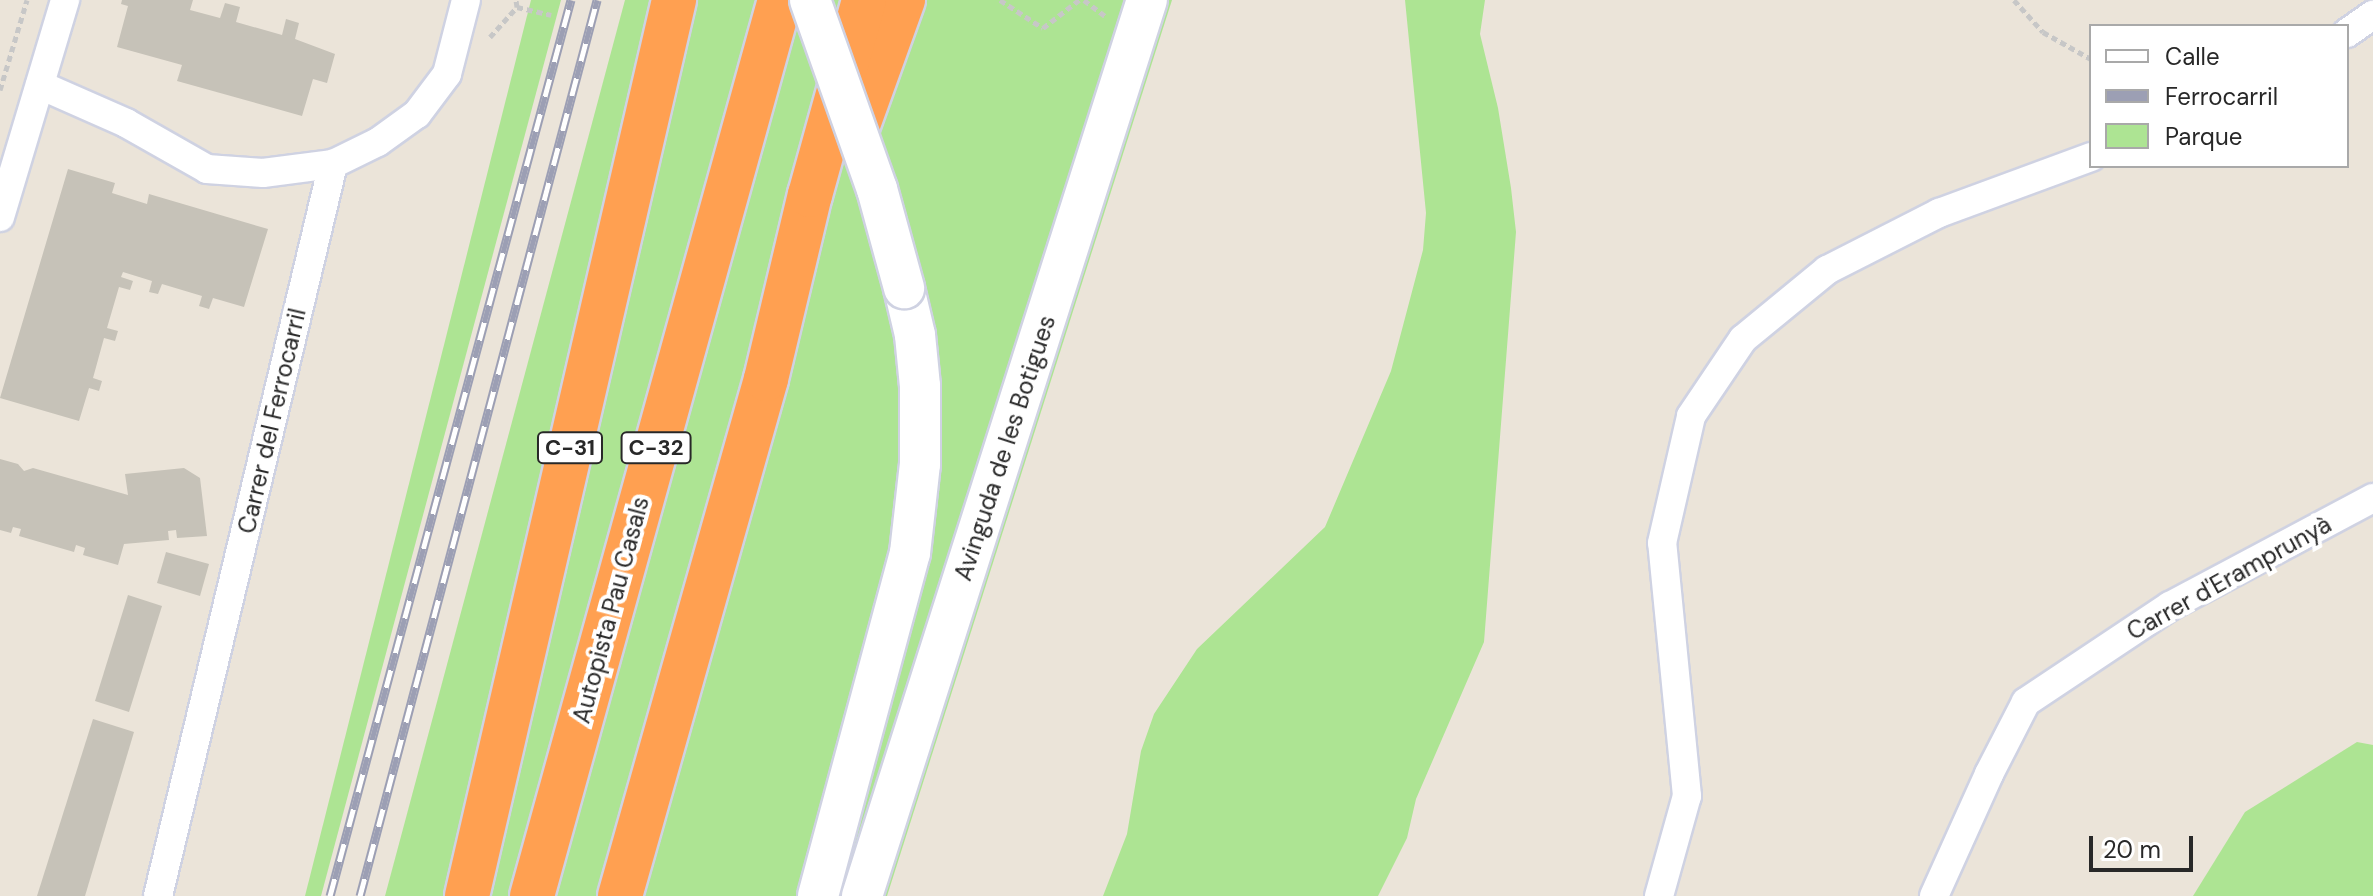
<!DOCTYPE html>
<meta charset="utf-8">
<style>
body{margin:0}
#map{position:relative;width:2373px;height:896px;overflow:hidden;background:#ebe4d9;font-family:"DM Sans",sans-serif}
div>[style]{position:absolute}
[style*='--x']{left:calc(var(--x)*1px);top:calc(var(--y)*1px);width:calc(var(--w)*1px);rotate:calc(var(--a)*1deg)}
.green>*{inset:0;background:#ade493}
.building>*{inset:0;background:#c6c2b8}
.path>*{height:5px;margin-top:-2.5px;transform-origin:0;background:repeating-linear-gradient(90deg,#c7c7c7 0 6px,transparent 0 10px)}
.roads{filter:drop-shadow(2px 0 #cfd2e2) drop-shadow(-2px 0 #cfd2e2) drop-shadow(0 2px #cfd2e2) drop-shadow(0 -2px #cfd2e2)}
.street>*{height:28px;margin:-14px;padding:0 14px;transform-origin:14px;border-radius:14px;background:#fff}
.secondary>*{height:40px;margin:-20px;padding:0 20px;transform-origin:20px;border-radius:20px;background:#fff}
.highway>*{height:44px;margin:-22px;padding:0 22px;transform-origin:22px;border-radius:22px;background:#ffa051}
.rail>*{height:9px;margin-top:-4.5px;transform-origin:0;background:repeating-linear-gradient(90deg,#fff 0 18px,#9c9fb4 0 36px);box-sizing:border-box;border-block:2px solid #9c9fb4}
.bridges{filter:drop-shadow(2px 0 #cfd2e2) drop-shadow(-2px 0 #cfd2e2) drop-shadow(0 2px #cfd2e2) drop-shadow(0 -2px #cfd2e2)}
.secondary-bridge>*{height:40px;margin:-20px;padding:0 20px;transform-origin:20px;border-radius:20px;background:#fff}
span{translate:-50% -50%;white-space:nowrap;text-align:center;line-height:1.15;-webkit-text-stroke:8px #fff;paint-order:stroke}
.shield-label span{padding:2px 6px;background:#fff;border:2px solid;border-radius:6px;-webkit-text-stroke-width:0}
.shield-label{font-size:22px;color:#282828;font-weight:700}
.street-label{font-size:24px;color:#282828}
.legend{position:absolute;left:2089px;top:24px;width:260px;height:144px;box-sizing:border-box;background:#fff;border:2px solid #a9a9a9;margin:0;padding:10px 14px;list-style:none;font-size:24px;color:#282828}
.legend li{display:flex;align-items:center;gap:16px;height:40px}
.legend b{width:40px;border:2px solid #a9a9a9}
.scale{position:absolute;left:2089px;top:836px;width:104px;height:36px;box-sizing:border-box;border:4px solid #282828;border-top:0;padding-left:10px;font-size:24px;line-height:28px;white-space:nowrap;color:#282828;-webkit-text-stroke:6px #fff;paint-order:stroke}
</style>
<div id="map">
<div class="green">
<div style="clip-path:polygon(531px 0,561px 0,321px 896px,305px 896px)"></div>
<div style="clip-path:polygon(625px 0,1172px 0,887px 896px,385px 896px)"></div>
<div style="clip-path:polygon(1405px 0,1485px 0,1480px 34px,1498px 108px,1511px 188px,1516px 232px,1484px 642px,1416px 799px,1407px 838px,1378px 896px,1103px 896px,1127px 834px,1141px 751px,1154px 714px,1197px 649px,1325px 527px,1391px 371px,1423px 250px,1426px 213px)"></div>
<div style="clip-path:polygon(2357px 742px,2373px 745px,2373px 896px,2193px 896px,2245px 812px)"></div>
</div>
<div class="building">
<div style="clip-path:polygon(122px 0,193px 0,190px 10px,220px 18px,225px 3px,240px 7px,236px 22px,282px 35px,286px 19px,299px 23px,295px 39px,335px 54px,327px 83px,313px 79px,302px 116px,177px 81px,182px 65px,117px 47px,128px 6px,121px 4px)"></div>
<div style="clip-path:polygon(68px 169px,115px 183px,112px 193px,147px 204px,149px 194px,268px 229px,244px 307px,213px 298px,209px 309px,199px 306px,202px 296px,162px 284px,158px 294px,149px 292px,152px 281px,123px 272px,121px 277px,133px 281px,130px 290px,119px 287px,107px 328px,118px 331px,115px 341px,104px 338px,93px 378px,102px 381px,99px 391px,89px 388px,79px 421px,0 398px)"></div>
<div style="clip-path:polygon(0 459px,18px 464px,24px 471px,33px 468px,128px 495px,125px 474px,184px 468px,200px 478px,207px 536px,177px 538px,176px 530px,168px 531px,169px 540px,124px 544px,118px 565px,83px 555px,85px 548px,76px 545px,74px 552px,19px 536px,21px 529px,13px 527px,11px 533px,0 530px)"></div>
<div style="clip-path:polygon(166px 552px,209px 564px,200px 596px,157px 583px)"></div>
<div style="clip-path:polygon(128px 595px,162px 606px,129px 712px,95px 701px)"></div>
<div style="clip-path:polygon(93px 719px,134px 732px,85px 896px,37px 896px)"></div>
</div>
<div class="path">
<div style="--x:1000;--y:0;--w:51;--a:33.1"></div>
<div style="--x:1043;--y:28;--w:46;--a:-37.9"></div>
<div style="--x:1084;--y:0;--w:26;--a:37"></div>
<div style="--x:2014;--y:0;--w:43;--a:47.8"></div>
<div style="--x:2043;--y:32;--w:55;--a:29.4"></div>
<div style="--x:517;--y:7;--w:35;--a:13"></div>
<div style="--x:490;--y:37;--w:40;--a:-48"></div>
<div style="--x:517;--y:7;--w:7;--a:-98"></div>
<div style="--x:0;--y:90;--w:94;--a:-73.3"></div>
</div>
<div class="roads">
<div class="street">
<div style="--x:2347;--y:33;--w:32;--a:-35"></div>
<div style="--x:40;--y:85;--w:94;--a:23.8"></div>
<div style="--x:126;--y:123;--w:93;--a:29.6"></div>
<div style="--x:207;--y:169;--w:56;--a:4.1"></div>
<div style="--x:263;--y:173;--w:71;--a:-7.3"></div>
<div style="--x:333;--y:164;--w:50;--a:-26.1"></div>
<div style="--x:378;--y:142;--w:48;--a:-35.7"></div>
<div style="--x:417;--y:114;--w:50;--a:-53.1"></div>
<div style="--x:447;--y:74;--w:76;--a:-75.6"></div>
<div style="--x:0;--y:217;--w:227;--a:-73.3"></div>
<div style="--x:158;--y:896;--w:753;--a:-76.55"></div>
<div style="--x:1659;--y:896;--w:104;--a:-74.4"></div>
<div style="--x:1687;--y:796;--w:254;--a:-95.6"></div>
<div style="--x:1662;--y:543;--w:130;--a:-77.1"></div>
<div style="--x:1691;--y:416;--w:93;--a:-56"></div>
<div style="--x:1743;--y:339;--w:109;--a:-39.4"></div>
<div style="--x:1827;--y:270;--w:126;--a:-27"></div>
<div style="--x:1939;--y:213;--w:162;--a:-20.2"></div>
<div style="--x:1934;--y:896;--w:134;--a:-65.7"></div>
<div style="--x:1989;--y:774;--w:81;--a:-62.8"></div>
<div style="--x:2026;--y:702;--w:173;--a:-33.7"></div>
<div style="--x:2170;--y:606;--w:230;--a:-28"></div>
</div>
<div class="secondary">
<div style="--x:818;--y:896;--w:355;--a:-75"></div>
<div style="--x:910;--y:553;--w:90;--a:-83.6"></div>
<div style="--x:920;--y:464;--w:78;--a:-90"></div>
<div style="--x:920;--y:386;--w:51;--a:-95.6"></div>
<div style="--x:915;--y:335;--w:48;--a:-103.2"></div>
<div style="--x:862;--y:896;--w:940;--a:-72.36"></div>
</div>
<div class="highway">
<div style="--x:854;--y:136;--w:145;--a:-70.2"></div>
<div style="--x:467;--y:896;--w:920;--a:-76.99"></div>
<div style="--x:532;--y:896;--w:930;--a:-74.53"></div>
<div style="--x:620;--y:896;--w:537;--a:-74.23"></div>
<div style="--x:766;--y:379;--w:189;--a:-76.6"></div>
<div style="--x:810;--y:195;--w:202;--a:-74.5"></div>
</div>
</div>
<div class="rail">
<div style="--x:330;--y:896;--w:928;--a:-74.95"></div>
<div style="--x:360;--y:896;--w:927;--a:-75.18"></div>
</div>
<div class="bridges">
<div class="secondary-bridge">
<div style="--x:810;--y:0;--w:201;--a:70.5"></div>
<div style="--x:877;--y:189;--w:103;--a:74.7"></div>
</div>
</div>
<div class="shield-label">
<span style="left:570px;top:448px">C-31</span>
<span style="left:656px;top:448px">C-32</span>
</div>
<div class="street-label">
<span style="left:272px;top:421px;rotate:-77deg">Carrer del Ferrocarril</span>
<span style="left:1005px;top:448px;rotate:-72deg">Avinguda de les Botigues</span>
<span style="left:2229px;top:578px;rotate:-29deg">Carrer d'Eramprunyà</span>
<span style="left:611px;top:610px;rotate:-75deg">Autopista Pau Casals</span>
</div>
<ul class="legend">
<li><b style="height:10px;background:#fff"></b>Calle</li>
<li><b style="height:10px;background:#9c9fb4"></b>Ferrocarril</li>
<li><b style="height:22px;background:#ade493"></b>Parque</li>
</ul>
<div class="scale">20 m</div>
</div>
